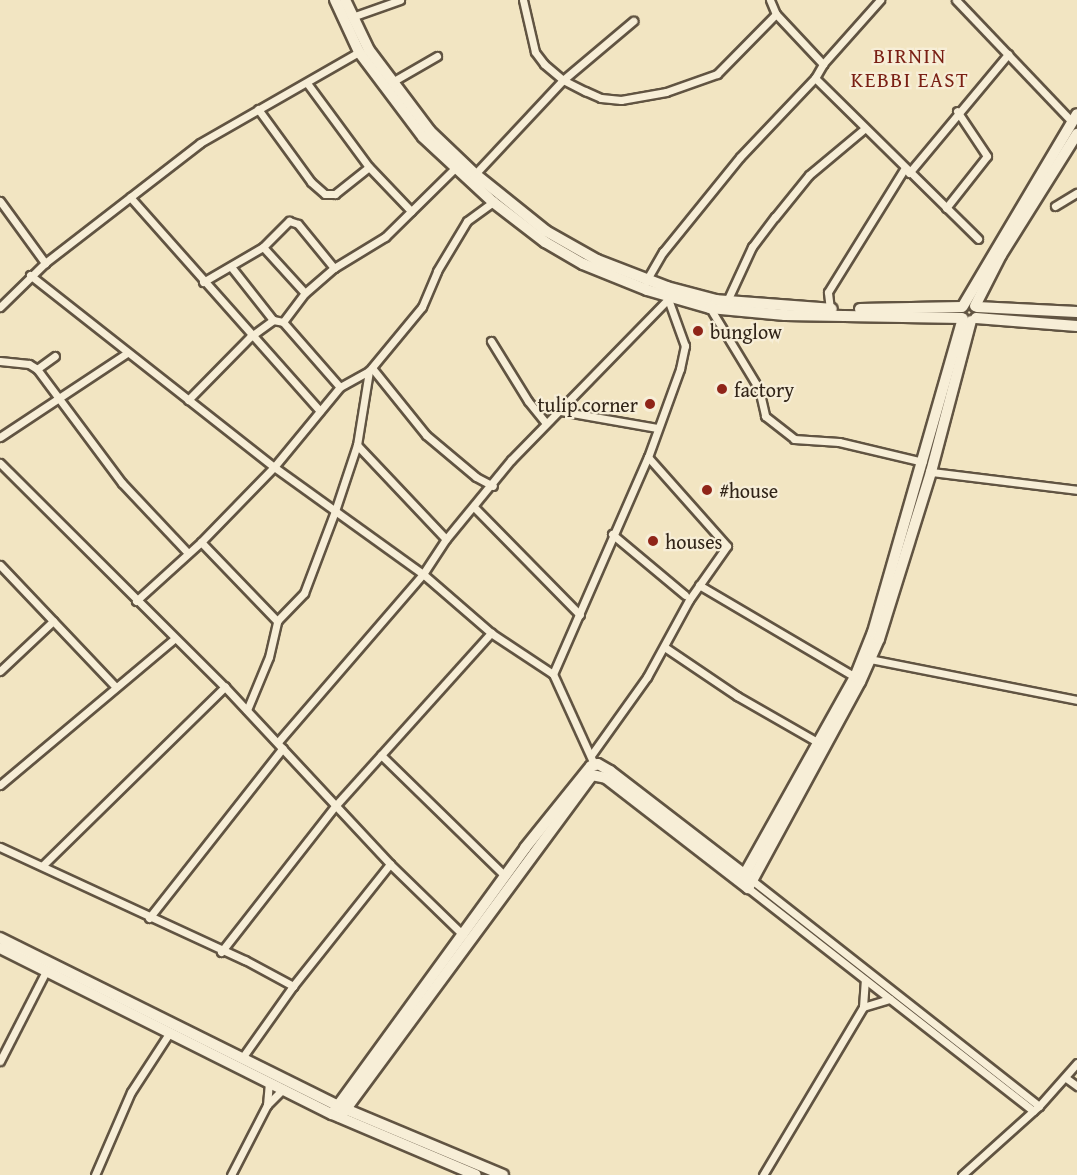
<!DOCTYPE html>
<style>
body{margin:0}
#map{position:relative;width:1077px;height:1175px;overflow:hidden;background:#f2e5c2;font-family:"Gentium Book Plus",serif}
div>[style]{position:absolute}
[style*='--x']{left:calc(var(--x)*1px);top:calc(var(--y)*1px);width:calc(var(--w)*1px);rotate:calc(var(--a)*1deg)}
.roads{filter:drop-shadow(2px 0 #615442) drop-shadow(-2px 0 #615442) drop-shadow(0 2px #615442) drop-shadow(0 -2px #615442)}
.street>*{height:7px;margin:-3.5px;padding:0 3.5px;transform-origin:3.5px;border-radius:3.5px;background:#f7eed7}
.secondary>*{height:10px;margin:-5px;padding:0 5px;transform-origin:5px;border-radius:5px;background:#f7eed7}
.dots>*{width:16px;height:16px;translate:-50% -50%;box-sizing:border-box;border:3px solid #f7eed7;border-radius:50%}
span{translate:-50% -50%;white-space:nowrap;text-align:center;line-height:1.15;-webkit-text-stroke:4.5px #f7eed7;paint-order:stroke}
.poi-label{font-size:20px;color:#312418}
.left{translate:0 -50%;text-align:left}
.right{translate:-100% -50%;text-align:right}
.neighbourhood-label{font-size:21px;color:#7a1f14;letter-spacing:1.5px}
</style>
<div id="map">
<div class="roads">
<div class="street">
<div style="--x:523;--y:0;--w:53;--a:77"></div>
<div style="--x:535;--y:52;--w:15;--a:53"></div>
<div style="--x:544;--y:64;--w:25;--a:40"></div>
<div style="--x:563;--y:80;--w:25;--a:27"></div>
<div style="--x:585;--y:91;--w:17;--a:24"></div>
<div style="--x:601;--y:98;--w:20;--a:6"></div>
<div style="--x:621;--y:100;--w:46;--a:-10.1"></div>
<div style="--x:666;--y:92;--w:54;--a:-19.4"></div>
<div style="--x:717;--y:74;--w:84;--a:-45.5"></div>
<div style="--x:770;--y:0;--w:15;--a:67"></div>
<div style="--x:776;--y:14;--w:69;--a:46.8"></div>
<div style="--x:956;--y:0;--w:168;--a:46.4"></div>
<div style="--x:352;--y:17;--w:51;--a:-19.5"></div>
<div style="--x:815;--y:78;--w:229;--a:44.6"></div>
<div style="--x:392;--y:82;--w:52;--a:-30"></div>
<div style="--x:307;--y:83;--w:104;--a:53.6"></div>
<div style="--x:369;--y:167;--w:61;--a:46.3"></div>
<div style="--x:258;--y:109;--w:90;--a:54"></div>
<div style="--x:311;--y:182;--w:18;--a:41"></div>
<div style="--x:325;--y:194;--w:10;--a:0"></div>
<div style="--x:335;--y:194;--w:43;--a:-38.5"></div>
<div style="--x:909;--y:173;--w:155;--a:-50.2"></div>
<div style="--x:475;--y:174;--w:129;--a:-46.9"></div>
<div style="--x:563;--y:80;--w:92;--a:-40.1"></div>
<div style="--x:130;--y:197;--w:286;--a:48.4"></div>
<div style="--x:0;--y:201;--w:77;--a:54"></div>
<div style="--x:1055;--y:206;--w:26;--a:-31"></div>
<div style="--x:946;--y:208;--w:66;--a:-51.7"></div>
<div style="--x:987;--y:156;--w:54;--a:-123.7"></div>
<div style="--x:263;--y:247;--w:62;--a:47.6"></div>
<div style="--x:232;--y:268;--w:66;--a:51.7"></div>
<div style="--x:30;--y:275;--w:310;--a:38.2"></div>
<div style="--x:274;--y:467;--w:183;--a:35.7"></div>
<div style="--x:423;--y:574;--w:90;--a:40.9"></div>
<div style="--x:491;--y:633;--w:74;--a:33.5"></div>
<div style="--x:553;--y:674;--w:101;--a:65.5"></div>
<div style="--x:646;--y:281;--w:34;--a:-60"></div>
<div style="--x:663;--y:252;--w:122;--a:-51"></div>
<div style="--x:740;--y:157;--w:109;--a:-46.5"></div>
<div style="--x:815;--y:78;--w:16;--a:-60"></div>
<div style="--x:823;--y:64;--w:86;--a:-48.3"></div>
<div style="--x:203;--y:282;--w:69;--a:-30.3"></div>
<div style="--x:263;--y:247;--w:37;--a:-45"></div>
<div style="--x:289;--y:221;--w:9;--a:18"></div>
<div style="--x:298;--y:224;--w:57;--a:50.7"></div>
<div style="--x:727;--y:301;--w:60;--a:-65.2"></div>
<div style="--x:752;--y:247;--w:38;--a:-53"></div>
<div style="--x:775;--y:217;--w:54;--a:-51"></div>
<div style="--x:809;--y:175;--w:72;--a:-39.9"></div>
<div style="--x:0;--y:307;--w:63;--a:-44.4"></div>
<div style="--x:45;--y:263;--w:196;--a:-37.7"></div>
<div style="--x:200;--y:143;--w:183;--a:-29.8"></div>
<div style="--x:710;--y:308;--w:95;--a:58.8"></div>
<div style="--x:759;--y:389;--w:28;--a:77"></div>
<div style="--x:765;--y:416;--w:37;--a:38"></div>
<div style="--x:794;--y:439;--w:45;--a:3.8"></div>
<div style="--x:839;--y:442;--w:86;--a:13.4"></div>
<div style="--x:830;--y:309;--w:17;--a:-97"></div>
<div style="--x:828;--y:292;--w:146;--a:-58.2"></div>
<div style="--x:283;--y:322;--w:86;--a:48.8"></div>
<div style="--x:491;--y:341;--w:70;--a:58.3"></div>
<div style="--x:528;--y:401;--w:28;--a:51"></div>
<div style="--x:0;--y:361;--w:29;--a:6"></div>
<div style="--x:29;--y:364;--w:9;--a:32"></div>
<div style="--x:37;--y:369;--w:22;--a:-36"></div>
<div style="--x:372;--y:368;--w:86;--a:51.1"></div>
<div style="--x:426;--y:435;--w:65;--a:40"></div>
<div style="--x:476;--y:477;--w:19;--a:28"></div>
<div style="--x:37;--y:369;--w:142;--a:53.3"></div>
<div style="--x:122;--y:483;--w:95;--a:46.7"></div>
<div style="--x:188;--y:400;--w:88;--a:-45.5"></div>
<div style="--x:250;--y:337;--w:29;--a:-36"></div>
<div style="--x:273;--y:320;--w:10;--a:11"></div>
<div style="--x:283;--y:322;--w:36;--a:-53"></div>
<div style="--x:305;--y:293;--w:38;--a:-41"></div>
<div style="--x:334;--y:268;--w:60;--a:-31.3"></div>
<div style="--x:385;--y:237;--w:98;--a:-44.6"></div>
<div style="--x:560;--y:411;--w:98;--a:9.9"></div>
<div style="--x:0;--y:437;--w:152;--a:-33.5"></div>
<div style="--x:357;--y:445;--w:129;--a:46.6"></div>
<div style="--x:0;--y:463;--w:317;--a:44.9"></div>
<div style="--x:225;--y:687;--w:242;--a:47"></div>
<div style="--x:390;--y:864;--w:102;--a:44.2"></div>
<div style="--x:931;--y:472;--w:147;--a:7"></div>
<div style="--x:474;--y:507;--w:151;--a:45.5"></div>
<div style="--x:612;--y:534;--w:95;--a:39.9"></div>
<div style="--x:201;--y:542;--w:110;--a:46.1"></div>
<div style="--x:0;--y:565;--w:167;--a:46.5"></div>
<div style="--x:699;--y:585;--w:181;--a:30.5"></div>
<div style="--x:136;--y:601;--w:88;--a:-42.2"></div>
<div style="--x:201;--y:542;--w:105;--a:-45.8"></div>
<div style="--x:274;--y:467;--w:104;--a:-50.5"></div>
<div style="--x:340;--y:387;--w:33;--a:-29"></div>
<div style="--x:369;--y:371;--w:83;--a:-50.4"></div>
<div style="--x:422;--y:307;--w:39;--a:-67"></div>
<div style="--x:437;--y:271;--w:58;--a:-59"></div>
<div style="--x:467;--y:221;--w:32;--a:-36"></div>
<div style="--x:666;--y:648;--w:86;--a:34.1"></div>
<div style="--x:737;--y:696;--w:95;--a:29.8"></div>
<div style="--x:870;--y:659;--w:211;--a:11.2"></div>
<div style="--x:0;--y:671;--w:73;--a:-43.3"></div>
<div style="--x:553;--y:674;--w:237;--a:-66.4"></div>
<div style="--x:648;--y:457;--w:94;--a:-70"></div>
<div style="--x:680;--y:369;--w:24;--a:-78"></div>
<div style="--x:685;--y:346;--w:50;--a:-109.9"></div>
<div style="--x:247;--y:710;--w:57;--a:-67.5"></div>
<div style="--x:269;--y:657;--w:37;--a:-77"></div>
<div style="--x:277;--y:621;--w:39;--a:-46"></div>
<div style="--x:304;--y:593;--w:88;--a:-69.3"></div>
<div style="--x:335;--y:511;--w:70;--a:-71.6"></div>
<div style="--x:357;--y:445;--w:75;--a:-80.8"></div>
<div style="--x:278;--y:742;--w:222;--a:-49.2"></div>
<div style="--x:423;--y:574;--w:42;--a:-56.7"></div>
<div style="--x:446;--y:539;--w:102;--a:-50.6"></div>
<div style="--x:511;--y:460;--w:222;--a:-45.7"></div>
<div style="--x:592;--y:754;--w:95;--a:-54.5"></div>
<div style="--x:647;--y:677;--w:88;--a:-61.4"></div>
<div style="--x:689;--y:600;--w:66;--a:-54.9"></div>
<div style="--x:727;--y:546;--w:119;--a:-131.6"></div>
<div style="--x:381;--y:755;--w:173;--a:44.3"></div>
<div style="--x:0;--y:785;--w:227;--a:-40"></div>
<div style="--x:0;--y:847;--w:270;--a:24.8"></div>
<div style="--x:245;--y:960;--w:55;--a:28.4"></div>
<div style="--x:43;--y:865;--w:255;--a:-44.4"></div>
<div style="--x:753;--y:881;--w:364;--a:38.2"></div>
<div style="--x:748;--y:888;--w:362;--a:38"></div>
<div style="--x:149;--y:918;--w:216;--a:-51.8"></div>
<div style="--x:221;--y:952;--w:187;--a:-52"></div>
<div style="--x:336;--y:805;--w:232;--a:-48"></div>
<div style="--x:863;--y:1007;--w:28;--a:-17"></div>
<div style="--x:242;--y:1058;--w:88;--a:-54.7"></div>
<div style="--x:293;--y:986;--w:156;--a:-51.5"></div>
<div style="--x:0;--y:1061;--w:101;--a:-62.9"></div>
<div style="--x:1066;--y:1078;--w:14;--a:36"></div>
<div style="--x:267;--y:1105;--w:23;--a:-85"></div>
<div style="--x:95;--y:1175;--w:90;--a:-66.6"></div>
<div style="--x:131;--y:1092;--w:72;--a:-57"></div>
<div style="--x:231;--y:1175;--w:79;--a:-62.8"></div>
<div style="--x:267;--y:1105;--w:23;--a:-45"></div>
<div style="--x:763;--y:1175;--w:196;--a:-59.2"></div>
<div style="--x:863;--y:1007;--w:27;--a:-86"></div>
<div style="--x:962;--y:1175;--w:103;--a:-41.9"></div>
<div style="--x:1039;--y:1106;--w:57;--a:-48.5"></div>
</div>
<div class="secondary">
<div style="--x:335;--y:0;--w:57;--a:65.2"></div>
<div style="--x:359;--y:52;--w:106;--a:53"></div>
<div style="--x:423;--y:137;--w:96;--a:42.9"></div>
<div style="--x:493;--y:202;--w:66;--a:37.6"></div>
<div style="--x:545;--y:242;--w:44;--a:30.1"></div>
<div style="--x:583;--y:264;--w:69;--a:22.1"></div>
<div style="--x:647;--y:290;--w:66;--a:15.9"></div>
<div style="--x:710;--y:308;--w:75;--a:5.3"></div>
<div style="--x:785;--y:315;--w:177;--a:1"></div>
<div style="--x:345;--y:0;--w:55;--a:64.4"></div>
<div style="--x:369;--y:50;--w:101;--a:53"></div>
<div style="--x:430;--y:131;--w:62;--a:43.7"></div>
<div style="--x:475;--y:174;--w:91;--a:38.8"></div>
<div style="--x:546;--y:231;--w:59;--a:29.6"></div>
<div style="--x:597;--y:260;--w:75;--a:21.1"></div>
<div style="--x:667;--y:287;--w:51;--a:14.9"></div>
<div style="--x:716;--y:300;--w:116;--a:4.4"></div>
<div style="--x:963;--y:306;--w:223;--a:-59.3"></div>
<div style="--x:975;--y:306;--w:57;--a:-63"></div>
<div style="--x:1001;--y:255;--w:143;--a:-57.9"></div>
<div style="--x:977;--y:307;--w:100;--a:2.9"></div>
<div style="--x:860;--y:309;--w:102;--a:-1.1"></div>
<div style="--x:976;--y:318;--w:101;--a:4.5"></div>
<div style="--x:742;--y:879;--w:231;--a:-60.8"></div>
<div style="--x:855;--y:677;--w:48;--a:-68.2"></div>
<div style="--x:873;--y:632;--w:326;--a:-74"></div>
<div style="--x:0;--y:938;--w:375;--a:26.4"></div>
<div style="--x:336;--y:1105;--w:181;--a:22.7"></div>
<div style="--x:0;--y:948;--w:371;--a:26.6"></div>
<div style="--x:332;--y:1114;--w:156;--a:23"></div>
<div style="--x:332;--y:1114;--w:329;--a:-54"></div>
<div style="--x:525;--y:848;--w:105;--a:-51.2"></div>
<div style="--x:591;--y:766;--w:7;--a:-16"></div>
<div style="--x:598;--y:764;--w:14;--a:30"></div>
<div style="--x:610;--y:771;--w:180;--a:37.6"></div>
<div style="--x:340;--y:1117;--w:425;--a:-53.6"></div>
<div style="--x:592;--y:775;--w:14;--a:12"></div>
<div style="--x:606;--y:778;--w:180;--a:37.8"></div>
<div style="--x:748;--y:888;--w:234;--a:-61.5"></div>
<div style="--x:860;--y:682;--w:47;--a:-66.2"></div>
<div style="--x:879;--y:639;--w:175;--a:-72.7"></div>
<div style="--x:931;--y:472;--w:156;--a:-75.2"></div>
</div>
</div>
<div class="dots">
<div style="left:698px;top:331px;background:#8f2418"></div>
<div style="left:722px;top:389px;background:#8f2418"></div>
<div style="left:650px;top:404px;background:#8f2418"></div>
<div style="left:707px;top:490px;background:#8f2418"></div>
<div style="left:653px;top:541px;background:#8f2418"></div>
</div>
<div class="poi-label">
<span class="left" style="left:710px;top:331px">bunglow</span>
<span class="left" style="left:734px;top:389px">factory</span>
<span class="right" style="left:638px;top:404px">tulip corner</span>
<span class="left" style="left:719px;top:490px">#house</span>
<span class="left" style="left:665px;top:541px">houses</span>
</div>
<div class="neighbourhood-label">
<span style="left:910px;top:68px">BIRNIN<br>KEBBI EAST</span>
</div>
</div>
